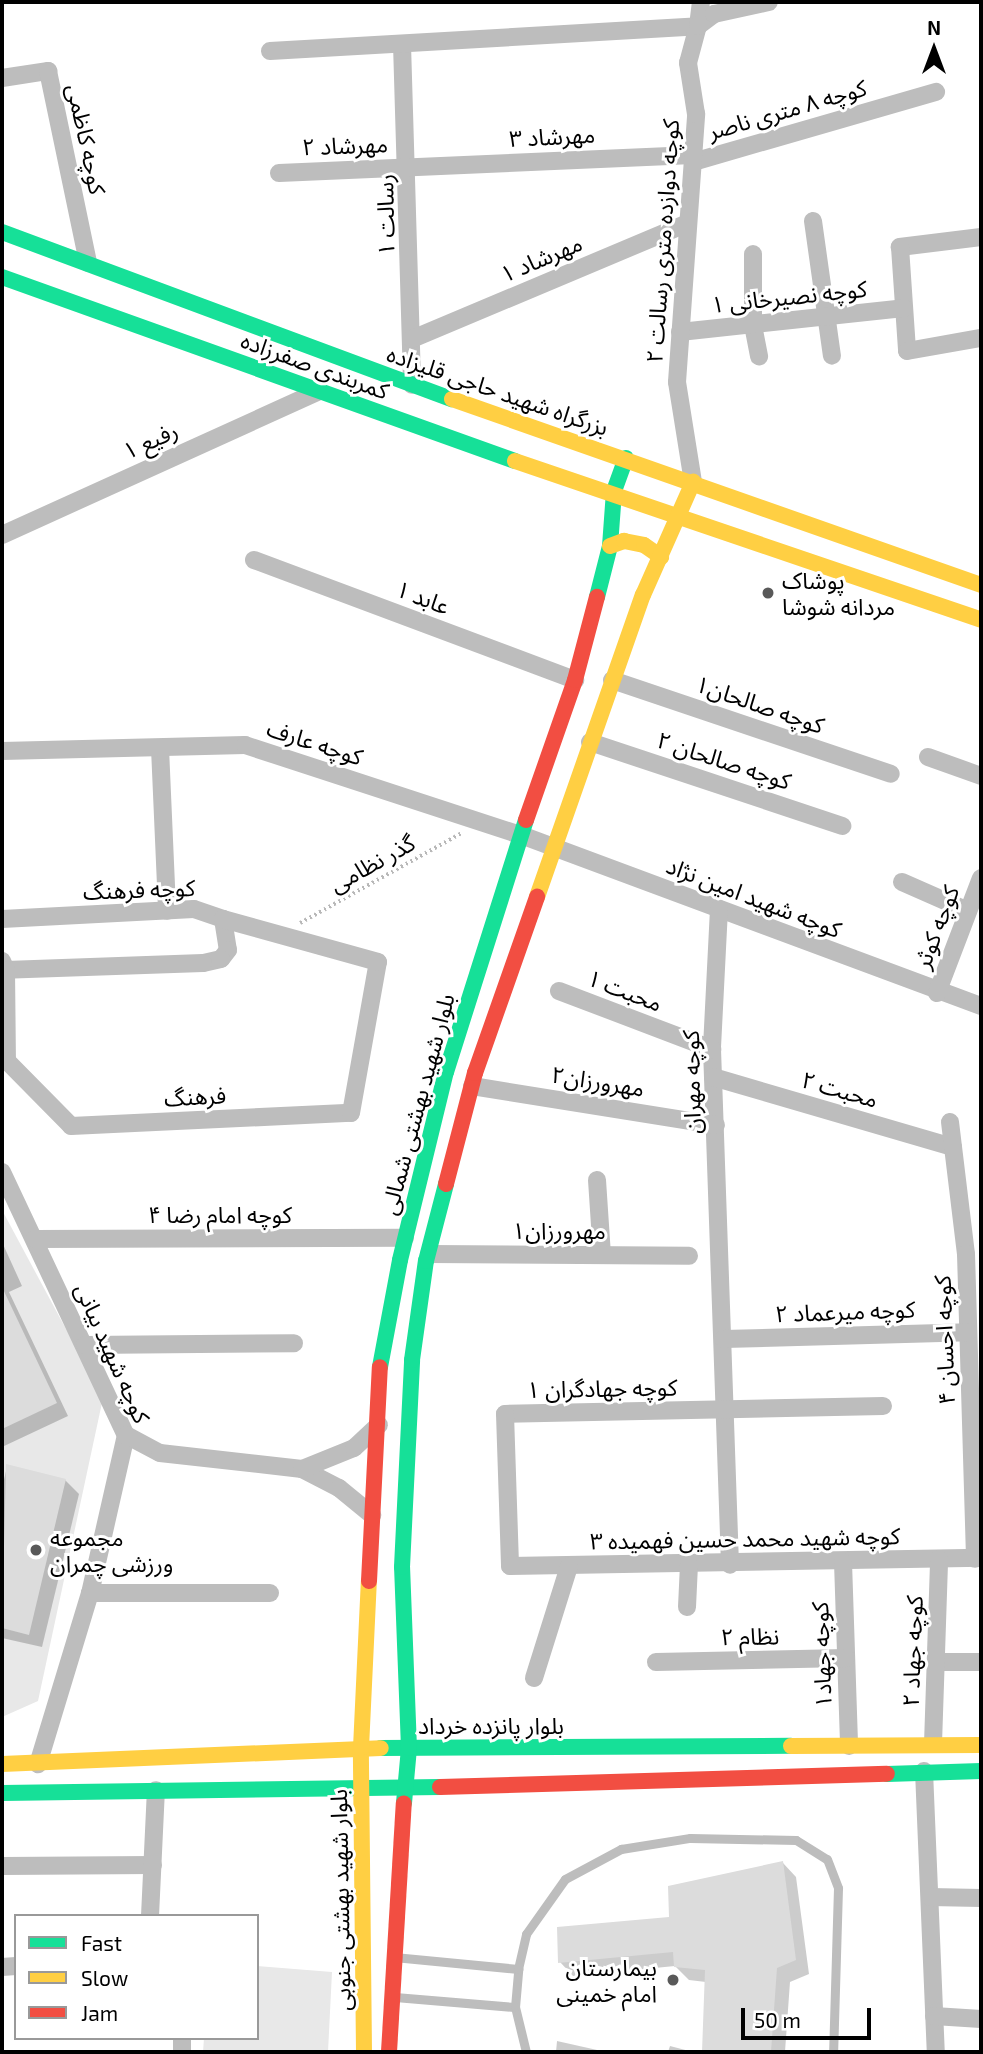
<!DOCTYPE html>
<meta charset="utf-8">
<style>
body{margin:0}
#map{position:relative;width:983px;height:2054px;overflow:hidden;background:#fff;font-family:"Exo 2","Noto Sans Arabic",sans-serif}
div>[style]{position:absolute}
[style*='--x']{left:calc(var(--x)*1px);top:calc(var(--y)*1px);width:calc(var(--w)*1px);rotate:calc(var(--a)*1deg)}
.green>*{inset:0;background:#e8e8e8}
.shadow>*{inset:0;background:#0003}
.building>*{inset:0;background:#dcdcdc}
.path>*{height:3.5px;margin-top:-1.75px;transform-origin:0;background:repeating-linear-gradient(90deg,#b8b8b8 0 2px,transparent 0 5.5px)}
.lane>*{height:9px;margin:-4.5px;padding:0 4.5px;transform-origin:4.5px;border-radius:4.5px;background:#bdbdbd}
.street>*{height:18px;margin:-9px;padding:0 9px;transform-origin:9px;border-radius:9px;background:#bdbdbd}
.fast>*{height:16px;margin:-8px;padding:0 8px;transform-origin:8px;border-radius:8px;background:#16e098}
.slow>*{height:16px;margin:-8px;padding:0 8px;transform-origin:8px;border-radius:8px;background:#ffcf43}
.jam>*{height:16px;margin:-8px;padding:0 8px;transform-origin:8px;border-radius:8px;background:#f24e42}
.dots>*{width:19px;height:19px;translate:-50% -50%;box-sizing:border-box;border:4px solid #fff;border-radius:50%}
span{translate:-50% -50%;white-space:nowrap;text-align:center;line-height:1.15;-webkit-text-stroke:6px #fff;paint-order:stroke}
.street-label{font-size:23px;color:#000}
.poi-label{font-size:23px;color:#000}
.left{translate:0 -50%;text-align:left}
.right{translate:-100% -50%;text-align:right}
.frame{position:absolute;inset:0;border:4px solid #000;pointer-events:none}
.legend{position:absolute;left:14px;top:1914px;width:245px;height:126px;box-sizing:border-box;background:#fff;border:2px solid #999;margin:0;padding:9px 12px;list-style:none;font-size:21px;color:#000}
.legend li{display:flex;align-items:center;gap:14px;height:35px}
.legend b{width:35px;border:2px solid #999}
.north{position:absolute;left:899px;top:14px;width:70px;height:70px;-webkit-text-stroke:5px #fff;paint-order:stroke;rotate:0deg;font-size:19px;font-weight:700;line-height:28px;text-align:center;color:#000}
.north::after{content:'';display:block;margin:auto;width:24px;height:32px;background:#000;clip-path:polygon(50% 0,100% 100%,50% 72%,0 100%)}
.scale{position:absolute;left:741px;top:2008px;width:130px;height:32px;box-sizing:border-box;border:4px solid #000;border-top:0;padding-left:9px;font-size:21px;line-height:24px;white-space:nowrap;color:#000;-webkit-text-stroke:5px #fff;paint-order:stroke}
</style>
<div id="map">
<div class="green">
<div style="clip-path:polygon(2px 1210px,103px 1398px,38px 1701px,2px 1717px)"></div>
<div style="clip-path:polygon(257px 1966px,332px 1972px,328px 2052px,203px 2052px,204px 2038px,257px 2038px)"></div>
</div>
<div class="shadow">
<div style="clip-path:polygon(2px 1242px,22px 1286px,9px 1292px,68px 1416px,2px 1447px)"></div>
<div style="clip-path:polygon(7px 1467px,65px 1480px,79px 1494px,42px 1647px,2px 1638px,2px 1488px)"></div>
<div style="clip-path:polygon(783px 1863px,796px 1877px,809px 1974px,790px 1982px,785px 2052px,704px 2052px,706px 1982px,689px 1980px,675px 1966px,573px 1976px,560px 1962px,671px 1919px)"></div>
<div style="clip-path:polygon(557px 2041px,606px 2052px,556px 2052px)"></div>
<div style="clip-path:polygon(670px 2046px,693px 2052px,668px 2052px)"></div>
</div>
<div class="building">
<div style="clip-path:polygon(2px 1287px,57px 1403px,2px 1429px)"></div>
<div style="clip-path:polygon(6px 1464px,66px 1479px,29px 1635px,2px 1628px)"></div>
<div style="clip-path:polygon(783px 1861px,796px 1960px,777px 1968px,771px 2052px,702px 2052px,705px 1970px,674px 1967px,673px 1952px,558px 1963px,557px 1927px,669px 1917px,668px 1886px)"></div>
</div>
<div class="path">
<div style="--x:300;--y:923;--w:185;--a:-29.1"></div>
</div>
<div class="lane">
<div style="--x:394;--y:1957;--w:125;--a:5.5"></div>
<div style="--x:395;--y:1997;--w:120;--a:4.8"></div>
<div style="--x:526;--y:2052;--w:46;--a:-103.7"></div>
<div style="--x:515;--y:2007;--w:38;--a:-85"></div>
<div style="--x:518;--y:1969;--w:36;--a:-77"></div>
<div style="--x:526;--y:1934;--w:67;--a:-54.7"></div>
<div style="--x:565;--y:1879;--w:64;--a:-28.2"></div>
<div style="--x:621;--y:1849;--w:70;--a:-9.1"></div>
<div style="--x:690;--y:1838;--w:106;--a:1.1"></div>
<div style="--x:796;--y:1840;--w:36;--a:32"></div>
<div style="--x:827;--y:1859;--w:31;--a:69"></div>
<div style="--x:838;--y:1888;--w:164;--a:91.7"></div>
</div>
<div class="street">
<div style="--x:402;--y:44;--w:341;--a:88.3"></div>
<div style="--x:270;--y:51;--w:429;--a:-3.3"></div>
<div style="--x:698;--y:26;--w:24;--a:-83"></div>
<div style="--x:2;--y:78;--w:47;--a:-8.7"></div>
<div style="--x:48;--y:71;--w:196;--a:78.2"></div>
<div style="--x:693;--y:162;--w:253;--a:-16.1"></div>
<div style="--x:279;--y:173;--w:414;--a:-2.5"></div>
<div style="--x:813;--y:221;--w:136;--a:82"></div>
<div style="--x:981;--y:237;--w:82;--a:173"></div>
<div style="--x:900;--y:247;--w:104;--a:86.1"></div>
<div style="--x:907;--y:351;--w:75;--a:-10"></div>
<div style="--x:753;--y:254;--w:71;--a:90"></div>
<div style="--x:753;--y:325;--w:32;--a:79"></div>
<div style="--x:680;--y:332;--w:225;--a:-6.1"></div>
<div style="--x:412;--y:339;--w:299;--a:-22.8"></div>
<div style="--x:693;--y:482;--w:101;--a:-99.1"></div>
<div style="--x:677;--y:382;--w:269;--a:-85.9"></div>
<div style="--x:696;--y:114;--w:52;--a:-98.9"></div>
<div style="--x:688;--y:63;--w:38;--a:-75"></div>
<div style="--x:698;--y:26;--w:20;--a:-37"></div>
<div style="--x:714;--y:14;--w:56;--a:-12.3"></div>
<div style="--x:2;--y:535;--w:346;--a:-24.4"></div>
<div style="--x:254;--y:560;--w:343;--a:20.5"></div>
<div style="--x:612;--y:680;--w:294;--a:18.6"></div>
<div style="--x:590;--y:742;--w:266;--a:18.4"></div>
<div style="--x:160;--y:748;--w:163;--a:87.5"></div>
<div style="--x:2;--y:751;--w:243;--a:-1.4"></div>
<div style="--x:245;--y:745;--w:290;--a:18.1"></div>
<div style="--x:521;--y:835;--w:491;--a:20.4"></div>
<div style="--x:928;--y:757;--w:56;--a:19.7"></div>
<div style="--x:902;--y:882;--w:72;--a:23.7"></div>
<div style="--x:719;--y:909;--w:140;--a:92.9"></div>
<div style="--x:712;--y:1049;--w:516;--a:88"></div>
<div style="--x:2;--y:919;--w:192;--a:-3"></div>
<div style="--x:194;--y:909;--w:31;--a:19"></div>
<div style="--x:223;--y:919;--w:31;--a:81"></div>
<div style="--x:228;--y:950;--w:11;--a:128"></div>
<div style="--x:221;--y:959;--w:18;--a:167"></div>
<div style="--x:203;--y:963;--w:197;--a:178"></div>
<div style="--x:6;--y:970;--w:10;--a:-114"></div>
<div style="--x:2;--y:971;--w:4;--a:-14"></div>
<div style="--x:6;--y:970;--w:91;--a:89.4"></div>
<div style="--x:7;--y:1061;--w:91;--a:45.4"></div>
<div style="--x:71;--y:1126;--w:280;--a:-2.7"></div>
<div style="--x:351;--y:1113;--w:153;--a:-79.9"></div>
<div style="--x:378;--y:962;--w:161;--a:-164.5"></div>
<div style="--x:559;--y:991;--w:164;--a:20.8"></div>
<div style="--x:937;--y:993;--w:123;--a:-69.1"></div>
<div style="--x:713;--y:1077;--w:250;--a:16.3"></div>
<div style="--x:472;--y:1086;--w:247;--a:9.1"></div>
<div style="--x:950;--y:1122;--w:133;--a:83.1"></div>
<div style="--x:966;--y:1254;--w:305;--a:88.3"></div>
<div style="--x:2;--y:1172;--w:291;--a:64.8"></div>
<div style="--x:126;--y:1435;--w:162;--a:102.8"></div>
<div style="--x:90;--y:1593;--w:179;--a:106.9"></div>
<div style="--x:597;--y:1180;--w:75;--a:86.2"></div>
<div style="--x:35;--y:1239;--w:370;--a:-0.2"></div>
<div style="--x:429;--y:1254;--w:260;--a:0.4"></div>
<div style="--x:724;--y:1339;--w:244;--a:-1.6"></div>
<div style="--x:85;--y:1345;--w:209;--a:-0.5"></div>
<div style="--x:883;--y:1406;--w:378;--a:178.8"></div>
<div style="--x:505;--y:1414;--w:152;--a:88.1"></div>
<div style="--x:510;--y:1566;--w:471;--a:-1"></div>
<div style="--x:126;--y:1435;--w:38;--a:28"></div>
<div style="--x:160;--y:1453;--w:143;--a:6.4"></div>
<div style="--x:302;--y:1469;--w:42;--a:27.2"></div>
<div style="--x:339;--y:1488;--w:43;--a:39.3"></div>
<div style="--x:302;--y:1469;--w:56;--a:-22"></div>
<div style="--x:354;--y:1448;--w:34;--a:-43"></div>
<div style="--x:843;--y:1562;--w:184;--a:88.1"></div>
<div style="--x:90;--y:1593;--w:180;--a:0"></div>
<div style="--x:687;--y:1607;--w:42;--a:-87.3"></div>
<div style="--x:656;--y:1662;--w:190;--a:-1.2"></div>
<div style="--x:936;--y:1662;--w:45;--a:0"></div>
<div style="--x:534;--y:1678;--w:117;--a:-72.6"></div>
<div style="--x:933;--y:1744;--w:185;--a:-88.1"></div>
<div style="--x:924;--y:1771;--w:281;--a:87.6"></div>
<div style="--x:2;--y:1866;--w:151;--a:-0.4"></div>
<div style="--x:930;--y:1897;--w:51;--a:1.1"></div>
<div style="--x:150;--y:1916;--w:126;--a:-87.3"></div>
<div style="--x:2;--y:1967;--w:14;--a:-4"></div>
<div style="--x:934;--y:2016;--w:47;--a:3.7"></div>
<div style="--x:182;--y:2052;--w:14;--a:-90"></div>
</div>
<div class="fast">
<div style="--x:2;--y:232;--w:480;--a:20.4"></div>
<div style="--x:2;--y:277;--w:545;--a:19.73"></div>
<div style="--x:597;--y:597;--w:53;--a:-75.7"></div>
<div style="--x:610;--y:546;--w:55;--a:-85.8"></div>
<div style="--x:614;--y:491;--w:35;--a:-70"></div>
<div style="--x:380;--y:1367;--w:109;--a:-79.4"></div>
<div style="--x:400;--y:1260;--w:194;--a:-76.3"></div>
<div style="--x:446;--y:1072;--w:264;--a:-72.4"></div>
<div style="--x:381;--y:1748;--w:410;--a:-0.3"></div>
<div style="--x:887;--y:1774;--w:94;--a:-1.8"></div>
<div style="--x:2;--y:1793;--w:438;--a:-0.8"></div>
<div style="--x:404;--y:1803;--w:55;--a:-84.8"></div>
<div style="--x:409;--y:1748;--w:181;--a:-92.2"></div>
<div style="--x:402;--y:1567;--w:207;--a:-87.2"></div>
<div style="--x:412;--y:1360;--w:100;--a:-82"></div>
<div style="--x:426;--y:1261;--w:80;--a:-75.4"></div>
</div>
<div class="slow">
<div style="--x:452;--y:399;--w:561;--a:19.37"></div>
<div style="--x:515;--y:461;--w:492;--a:18.8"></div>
<div style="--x:610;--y:546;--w:15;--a:-20"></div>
<div style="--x:624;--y:541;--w:20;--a:11"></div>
<div style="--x:644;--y:545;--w:21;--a:35"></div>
<div style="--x:537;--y:897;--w:320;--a:-70.7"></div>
<div style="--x:643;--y:595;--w:124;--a:-66.1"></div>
<div style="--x:791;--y:1746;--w:190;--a:-0.3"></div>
<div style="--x:2;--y:1764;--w:379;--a:-2.4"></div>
<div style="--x:364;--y:2052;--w:304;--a:-90.6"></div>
<div style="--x:361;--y:1748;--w:167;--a:-87.3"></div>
</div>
<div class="jam">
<div style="--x:526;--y:820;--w:148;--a:-70.7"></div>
<div style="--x:575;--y:680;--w:86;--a:-75.2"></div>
<div style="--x:446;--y:1184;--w:115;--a:-75.4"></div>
<div style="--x:475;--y:1073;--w:187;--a:-70.6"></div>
<div style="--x:369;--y:1581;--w:214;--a:-87.1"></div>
<div style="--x:440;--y:1787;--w:447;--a:-1.7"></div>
<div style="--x:389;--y:2052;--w:249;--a:-86.6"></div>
</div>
<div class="dots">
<div style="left:768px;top:593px;background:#595959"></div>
<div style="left:36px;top:1550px;background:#595959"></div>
<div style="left:673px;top:1980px;background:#595959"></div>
</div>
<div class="street-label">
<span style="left:787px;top:109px;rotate:-16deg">کوچه ۸ متری ناصر</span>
<span style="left:552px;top:136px;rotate:-3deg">مهرشاد ۳</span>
<span style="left:87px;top:139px;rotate:78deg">کوچه کاظمی</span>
<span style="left:345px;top:145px;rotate:-2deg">مهرشاد ۲</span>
<span style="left:385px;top:215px;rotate:-91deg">رسالت ۱</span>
<span style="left:662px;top:241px;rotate:-86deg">کوچه دوازده متری رسالت ۲</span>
<span style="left:541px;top:258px;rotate:-23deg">مهرشاد ۱</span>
<span style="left:789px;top:296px;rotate:-6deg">کوچه نصیرخانی ۱</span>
<span style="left:315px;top:365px;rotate:20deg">کمربندی صفرزاده</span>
<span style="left:498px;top:390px;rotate:19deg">بزرگراه شهید حاجی قلیزاده</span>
<span style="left:150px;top:440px;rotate:-24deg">رفیع ۱</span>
<span style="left:423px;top:597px;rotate:21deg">عابد ۱</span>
<span style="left:760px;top:704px;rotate:19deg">کوچه صالحان۱</span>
<span style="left:315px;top:742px;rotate:18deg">کوچه عارف</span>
<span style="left:724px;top:760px;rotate:18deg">کوچه صالحان ۲</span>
<span style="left:372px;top:863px;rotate:-29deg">گذر نظامی</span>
<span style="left:139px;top:889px;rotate:-2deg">کوچه فرهنگ</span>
<span style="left:754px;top:897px;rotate:21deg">کوچه شهید امین نژاد</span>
<span style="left:936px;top:927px;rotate:-69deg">کوچه کوثر</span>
<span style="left:625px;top:990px;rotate:21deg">محبت ۱</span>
<span style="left:598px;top:1081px;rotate:9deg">مهرورزان۲</span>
<span style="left:691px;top:1082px;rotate:-91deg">کوچه مهران</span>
<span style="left:840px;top:1089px;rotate:16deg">محبت ۲</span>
<span style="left:195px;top:1096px;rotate:-3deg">فرهنگ</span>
<span style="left:417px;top:1104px;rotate:-75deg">بلوار شهید بهشتی شمالی</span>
<span style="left:220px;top:1214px">کوچه امام رضا ۴</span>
<span style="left:559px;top:1230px">مهرورزان۱</span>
<span style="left:845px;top:1311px;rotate:-2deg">کوچه میرعماد ۲</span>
<span style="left:944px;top:1340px;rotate:-92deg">کوچه احسان ۴</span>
<span style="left:113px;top:1353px;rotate:66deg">کوچه شهید بیانی</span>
<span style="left:602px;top:1388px;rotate:-1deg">کوچه جهادگران ۱</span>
<span style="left:745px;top:1538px;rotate:-1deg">کوچه شهید محمد حسین فهمیده ۳</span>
<span style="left:750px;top:1636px;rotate:-1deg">نظام ۲</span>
<span style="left:912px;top:1651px;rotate:-88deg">کوچه جهاد ۲</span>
<span style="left:821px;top:1655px;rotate:-92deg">کوچه جهاد۱</span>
<span style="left:491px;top:1725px">بلوار پانزده خرداد</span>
<span style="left:340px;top:1900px;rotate:-91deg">بلوار شهید بهشتی جنوبی</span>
</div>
<div class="poi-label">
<span class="left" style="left:782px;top:593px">پوشاک<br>مردانه شوشا</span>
<span class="left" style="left:50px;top:1550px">مجموعه<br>ورزشی چمران</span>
<span class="right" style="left:657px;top:1980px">بیمارستان<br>امام خمینی</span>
</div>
<div class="frame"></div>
<ul class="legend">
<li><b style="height:9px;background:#16e098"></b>Fast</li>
<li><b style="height:9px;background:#ffcf43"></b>Slow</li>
<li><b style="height:9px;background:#f24e42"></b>Jam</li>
</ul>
<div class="north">N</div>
<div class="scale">50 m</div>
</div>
